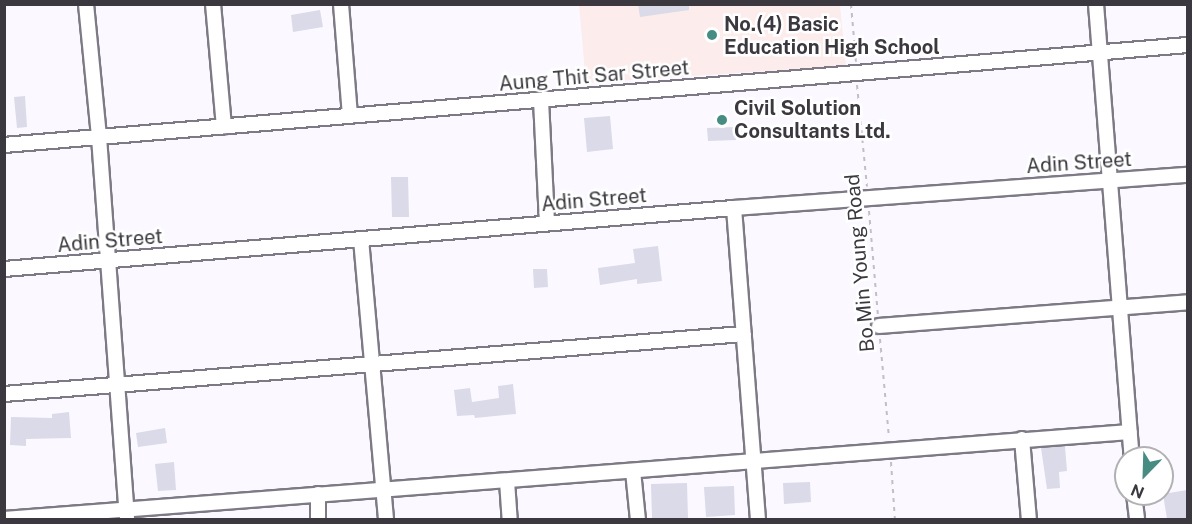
<!DOCTYPE html>
<style>
body{margin:0}
#map{position:relative;width:1192px;height:524px;overflow:hidden;background:#fbf9ff;font-family:"Public Sans",sans-serif}
div>[style]{position:absolute}
[style*='--x']{left:calc(var(--x)*1px);top:calc(var(--y)*1px);width:calc(var(--w)*1px);rotate:calc(var(--a)*1deg)}
.education>*{inset:0;background:#fcecec}
.building>*{inset:0;background:#dadae8}
.path>*{height:2px;margin-top:-1px;transform-origin:0;background:repeating-linear-gradient(90deg,#c1bfc5 0 4.5px,transparent 0 9px)}
.roads{filter:drop-shadow(2px 0 #7d7a85) drop-shadow(-2px 0 #7d7a85) drop-shadow(0 2px #7d7a85) drop-shadow(0 -2px #7d7a85)}
.minor>*{height:14px;margin:-7px;padding:0 7px;transform-origin:7px;border-radius:7px;background:#fff}
.dots>*{width:16px;height:16px;translate:-50% -50%;box-sizing:border-box;border:3px solid #fff;border-radius:50%}
span{translate:-50% -50%;white-space:nowrap;text-align:center;line-height:1.15;-webkit-text-stroke:5px #fff;paint-order:stroke}
.poi-label{font-size:20px;color:#3b393f;font-weight:700}
.left{translate:0 -50%;text-align:left}
.street-label{font-size:20px;color:#3b393f}
.frame{position:absolute;inset:0;border:6px solid #3b393f;pointer-events:none}
.north{position:absolute;left:1114px;top:446px;width:60px;height:60px;box-sizing:border-box;background:#fff;border:2px solid #b1b0b2;border-radius:50%;rotate:203deg;font-size:16px;font-weight:700;line-height:24px;text-align:center;color:#3b393f}
.north::after{content:'';display:block;margin:auto;width:21px;height:27px;background:#478c83;clip-path:polygon(50% 0,100% 100%,50% 72%,0 100%)}
</style>
<div id="map">
<div class="education">
<div style="clip-path:polygon(579px 5px,840px 5px,846px 66px,586px 83px)"></div>
</div>
<div class="building">
<div style="clip-path:polygon(638px 4px,689px 4px,689px 10px,640px 17px)"></div>
<div style="clip-path:polygon(320px 10px,323px 27px,293px 32px,291px 15px)"></div>
<div style="clip-path:polygon(25px 96px,27px 127px,17px 128px,14px 97px)"></div>
<div style="clip-path:polygon(610px 116px,613px 149px,587px 152px,584px 118px)"></div>
<div style="clip-path:polygon(735px 127px,736px 140px,708px 141px,707px 128px)"></div>
<div style="clip-path:polygon(391px 177px,408px 177px,409px 217px,392px 217px)"></div>
<div style="clip-path:polygon(658px 246px,662px 281px,637px 284px,637px 279px,600px 285px,598px 268px,635px 263px,633px 249px)"></div>
<div style="clip-path:polygon(533px 269px,547px 269px,548px 287px,534px 288px)"></div>
<div style="clip-path:polygon(513px 384px,516px 414px,475px 418px,474px 415px,457px 416px,454px 390px,470px 388px,472px 402px,499px 398px,498px 386px)"></div>
<div style="clip-path:polygon(69px 412px,71px 438px,26px 439px,26px 446px,10px 445px,11px 417px,52px 418px,52px 414px)"></div>
<div style="clip-path:polygon(165px 428px,167px 443px,138px 447px,136px 433px)"></div>
<div style="clip-path:polygon(1065px 446px,1067px 471px,1059px 472px,1060px 488px,1047px 489px,1041px 448px)"></div>
<div style="clip-path:polygon(174px 462px,176px 490px,158px 491px,155px 464px)"></div>
<div style="clip-path:polygon(810px 482px,811px 502px,784px 504px,783px 483px)"></div>
<div style="clip-path:polygon(687px 483px,688px 518px,652px 518px,651px 484px)"></div>
<div style="clip-path:polygon(734px 486px,735px 515px,706px 517px,704px 487px)"></div>
<div style="clip-path:polygon(1187px 490px,1188px 519px,1167px 519px,1163px 494px)"></div>
</div>
<div class="path">
<div style="--x:851;--y:4;--w:58;--a:85.1"></div>
<div style="--x:857;--y:85;--w:102;--a:84.4"></div>
<div style="--x:869;--y:211;--w:105;--a:85.1"></div>
<div style="--x:880;--y:339;--w:99;--a:84.8"></div>
<div style="--x:891;--y:462;--w:58;--a:86.1"></div>
</div>
<div class="roads">
<div class="minor">
<div style="--x:86;--y:4;--w:134;--a:84.4"></div>
<div style="--x:99;--y:137;--w:384;--a:85.8"></div>
<div style="--x:213;--y:4;--w:123;--a:84.9"></div>
<div style="--x:341;--y:4;--w:112;--a:85.4"></div>
<div style="--x:1096;--y:4;--w:455;--a:85.5"></div>
<div style="--x:541;--y:100;--w:123;--a:87.2"></div>
<div style="--x:4;--y:145;--w:1188;--a:-4.83"></div>
<div style="--x:734;--y:208;--w:313;--a:85.6"></div>
<div style="--x:361;--y:239;--w:282;--a:84.9"></div>
<div style="--x:4;--y:269;--w:733;--a:-4.78"></div>
<div style="--x:734;--y:208;--w:455;--a:-4.2"></div>
<div style="--x:879;--y:326;--w:310;--a:-4.4"></div>
<div style="--x:4;--y:394;--w:742;--a:-4.64"></div>
<div style="--x:1022;--y:439;--w:81;--a:85.1"></div>
<div style="--x:633;--y:471;--w:49;--a:84.2"></div>
<div style="--x:507;--y:481;--w:39;--a:86"></div>
<div style="--x:318;--y:494;--w:26;--a:90"></div>
<div style="--x:1134;--y:494;--w:26;--a:83"></div>
<div style="--x:4;--y:519;--w:1129;--a:-4.42"></div>
</div>
</div>
<div class="dots">
<div style="left:712px;top:35px;background:#478c83"></div>
<div style="left:722px;top:120px;background:#478c83"></div>
</div>
<div class="poi-label">
<span class="left" style="left:724px;top:36px">No.(4) Basic<br>Education High School</span>
<span class="left" style="left:734px;top:120px">Civil Solution<br>Consultants Ltd.</span>
</div>
<div class="street-label">
<span style="left:594px;top:76px;rotate:-5deg">Aung Thit Sar Street</span>
<span style="left:1079px;top:163px;rotate:-4deg">Adin Street</span>
<span style="left:594px;top:200px;rotate:-5deg">Adin Street</span>
<span style="left:110px;top:241px;rotate:-5deg">Adin Street</span>
<span style="left:860px;top:263px;rotate:-95deg">Bo Min Young Road</span>
</div>
<div class="frame"></div>
<div class="north">N</div>
</div>
